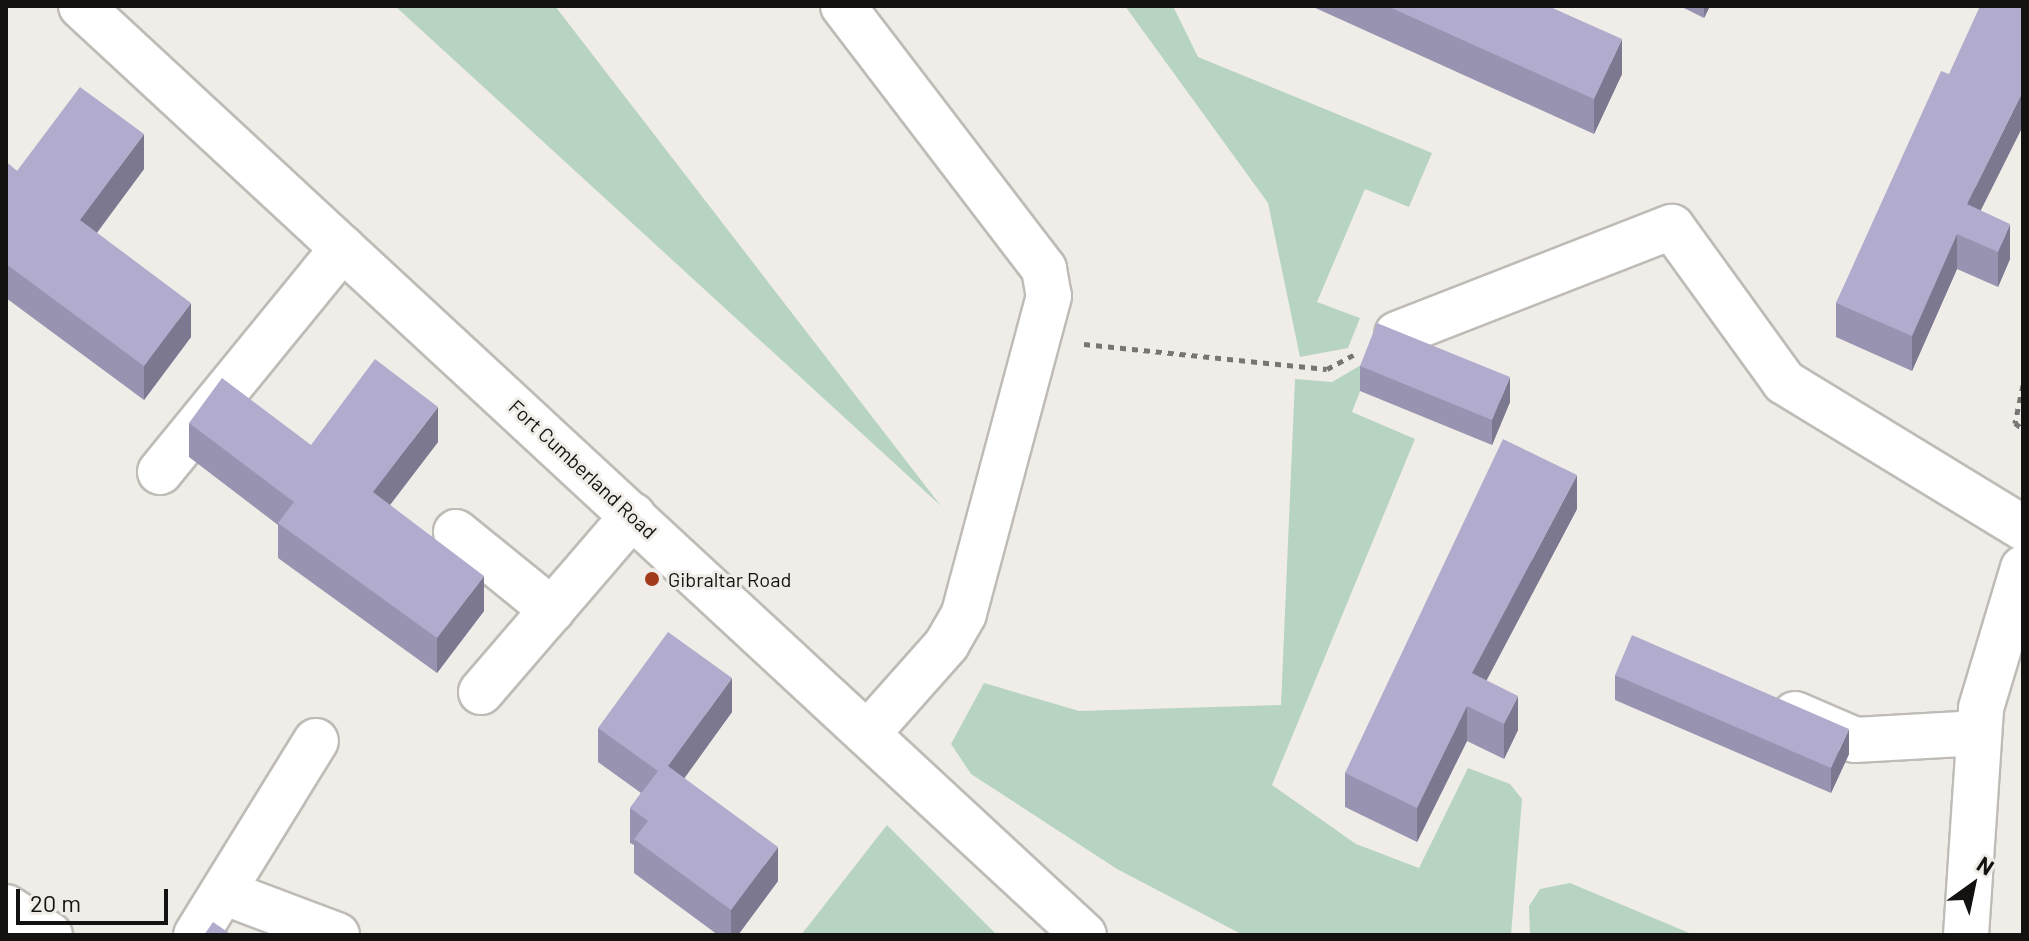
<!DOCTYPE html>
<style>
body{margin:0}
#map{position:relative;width:2029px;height:941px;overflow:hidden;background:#f0ede8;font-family:Barlow,sans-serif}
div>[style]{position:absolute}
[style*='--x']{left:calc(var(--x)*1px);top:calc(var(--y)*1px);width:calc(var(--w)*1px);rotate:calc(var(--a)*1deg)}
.green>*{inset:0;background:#b7d4c2}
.path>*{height:5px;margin-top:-2.5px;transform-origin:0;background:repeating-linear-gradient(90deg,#787672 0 6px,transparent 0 12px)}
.roads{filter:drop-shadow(2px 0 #bfbcb7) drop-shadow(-2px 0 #bfbcb7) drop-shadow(0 2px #bfbcb7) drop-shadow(0 -2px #bfbcb7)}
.minor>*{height:44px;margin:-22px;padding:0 22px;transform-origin:22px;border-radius:22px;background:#fff}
.wall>*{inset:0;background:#9893b0}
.shaded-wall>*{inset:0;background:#7c7890}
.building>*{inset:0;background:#b1abcd}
.dots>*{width:22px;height:22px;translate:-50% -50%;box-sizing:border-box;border:4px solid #f0ede8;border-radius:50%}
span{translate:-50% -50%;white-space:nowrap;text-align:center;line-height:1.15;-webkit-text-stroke:6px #f0ede8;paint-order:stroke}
.street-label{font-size:20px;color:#131210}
.poi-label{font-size:20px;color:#131210}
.left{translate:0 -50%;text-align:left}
.frame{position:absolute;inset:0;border:8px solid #131210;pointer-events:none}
.north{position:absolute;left:1933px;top:845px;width:80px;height:80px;-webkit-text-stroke:6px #f0ede8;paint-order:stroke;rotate:33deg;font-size:22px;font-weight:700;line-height:32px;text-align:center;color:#131210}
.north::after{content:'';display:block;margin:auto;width:28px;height:36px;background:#131210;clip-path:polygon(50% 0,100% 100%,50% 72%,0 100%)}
.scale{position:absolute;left:16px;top:889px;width:152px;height:36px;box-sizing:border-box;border:4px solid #131210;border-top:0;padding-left:10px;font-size:24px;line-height:28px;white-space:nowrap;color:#131210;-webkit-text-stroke:6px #f0ede8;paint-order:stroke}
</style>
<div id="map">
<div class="green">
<div style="clip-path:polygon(395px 6px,555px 6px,941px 506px)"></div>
<div style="clip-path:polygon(1125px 6px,1173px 6px,1198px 57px,1432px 153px,1409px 207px,1365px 189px,1317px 302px,1360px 318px,1348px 348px,1300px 357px,1268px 203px)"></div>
<div style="clip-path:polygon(1373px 358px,1352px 412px,1415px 439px,1272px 785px,1356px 844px,1419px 868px,1468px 768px,1510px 784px,1522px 799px,1511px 935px,1243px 935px,1117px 869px,971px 774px,951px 744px,984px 683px,1079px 711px,1281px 705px,1295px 379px,1332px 382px)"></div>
<div style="clip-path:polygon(887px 825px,997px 935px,801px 935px)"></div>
<div style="clip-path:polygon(1570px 883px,1694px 935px,1530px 935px,1529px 906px,1540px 889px)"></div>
</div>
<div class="path">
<div style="--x:1084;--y:344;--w:244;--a:5.9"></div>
<div style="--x:1327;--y:369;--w:30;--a:-28"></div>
<div style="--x:2023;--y:385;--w:39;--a:102"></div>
<div style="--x:2015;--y:423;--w:10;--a:37"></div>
</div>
<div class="roads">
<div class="minor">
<div style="--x:81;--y:6;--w:1367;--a:42.81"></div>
<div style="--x:843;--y:6;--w:331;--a:52.6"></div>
<div style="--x:1044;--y:269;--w:27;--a:80"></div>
<div style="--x:1049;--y:296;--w:329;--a:105"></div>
<div style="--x:964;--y:614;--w:34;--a:120"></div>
<div style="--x:947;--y:644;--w:119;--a:131.6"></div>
<div style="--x:1397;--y:334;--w:295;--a:-21.3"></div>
<div style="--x:1672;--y:227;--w:191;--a:54.1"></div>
<div style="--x:1784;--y:382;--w:280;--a:31.4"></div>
<div style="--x:160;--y:472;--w:289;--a:-50.8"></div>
<div style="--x:456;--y:532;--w:124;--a:39.1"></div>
<div style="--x:481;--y:692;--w:233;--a:-49.3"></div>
<div style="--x:1795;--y:714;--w:65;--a:23.4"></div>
<div style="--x:1855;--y:740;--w:124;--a:-3.2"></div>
<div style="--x:223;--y:892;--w:122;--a:20.7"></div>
<div style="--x:6;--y:907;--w:52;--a:32.5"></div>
<div style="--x:196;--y:935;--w:228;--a:-58.3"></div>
<div style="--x:1966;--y:935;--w:227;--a:-86.2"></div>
<div style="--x:1981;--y:708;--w:146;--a:-73.3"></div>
</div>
</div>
<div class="wall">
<div style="clip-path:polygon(1311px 6px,1548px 6px,1622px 74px,1594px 134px)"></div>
<div style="clip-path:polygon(1680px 6px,1710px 6px,1704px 18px)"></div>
<div style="clip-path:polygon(1949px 74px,1981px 211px,2010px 259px,1998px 287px,1957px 269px,1912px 371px,1836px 337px,1836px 303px)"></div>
<div style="clip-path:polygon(6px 162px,17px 171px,144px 169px,97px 233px,191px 337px,144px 400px,6px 298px)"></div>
<div style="clip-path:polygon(1360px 366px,1510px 402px,1492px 445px,1360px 391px)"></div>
<div style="clip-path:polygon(189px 423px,311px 445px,438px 442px,390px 505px,484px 611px,437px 673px,278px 558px,278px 525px,189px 457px)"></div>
<div style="clip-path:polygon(1577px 509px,1486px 680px,1518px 730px,1504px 759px,1467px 741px,1417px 842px,1345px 807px,1345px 773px)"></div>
<div style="clip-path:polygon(1615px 675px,1849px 754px,1831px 793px,1615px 700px)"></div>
<div style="clip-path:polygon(732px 712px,684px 778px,778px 881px,738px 935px,718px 935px,634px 873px,634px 845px,630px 843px,630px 808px,641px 793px,598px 762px,598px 728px)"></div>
</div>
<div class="shaded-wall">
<div style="clip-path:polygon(1704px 6px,1710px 6px,1704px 18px)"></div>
<div style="clip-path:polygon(1622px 39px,1622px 74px,1594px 134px,1594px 99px)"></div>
<div style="clip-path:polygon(2023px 91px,2023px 126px,1967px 238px,1967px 204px)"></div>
<div style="clip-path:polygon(144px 134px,144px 169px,80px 255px,80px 220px)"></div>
<div style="clip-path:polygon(2010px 224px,2010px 259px,1998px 287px,1998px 252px)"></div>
<div style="clip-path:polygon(1957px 234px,1957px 269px,1912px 371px,1912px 336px)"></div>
<div style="clip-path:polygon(191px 303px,191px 337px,144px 400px,144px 366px)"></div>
<div style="clip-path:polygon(1510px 377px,1510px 402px,1492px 445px,1492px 420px)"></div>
<div style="clip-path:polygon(438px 407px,438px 442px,373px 527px,373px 492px)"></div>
<div style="clip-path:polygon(1577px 475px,1577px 509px,1472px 708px,1472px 673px)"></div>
<div style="clip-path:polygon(484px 576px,484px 611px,437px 673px,437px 638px)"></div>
<div style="clip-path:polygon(732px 678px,732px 712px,668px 801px,668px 766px)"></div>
<div style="clip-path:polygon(1518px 696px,1518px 730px,1504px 759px,1504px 724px)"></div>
<div style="clip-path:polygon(1467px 706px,1467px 741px,1417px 842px,1417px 808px)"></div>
<div style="clip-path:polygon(1849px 729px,1849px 754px,1831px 793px,1831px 768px)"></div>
<div style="clip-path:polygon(778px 847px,778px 881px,738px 935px,731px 935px,731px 910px)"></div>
</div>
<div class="building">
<div style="clip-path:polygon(1387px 6px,1548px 6px,1622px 39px,1594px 99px)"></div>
<div style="clip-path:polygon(1980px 6px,2023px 6px,2023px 91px,1967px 204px,2010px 224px,1998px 252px,1957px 234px,1912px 336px,1836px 303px,1941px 71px,1949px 74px)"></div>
<div style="clip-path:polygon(80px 87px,144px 134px,80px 220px,191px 303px,144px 366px,6px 264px,6px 162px,17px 171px)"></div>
<div style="clip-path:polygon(1377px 323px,1510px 377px,1492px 420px,1360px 366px)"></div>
<div style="clip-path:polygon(375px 359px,438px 407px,373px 492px,484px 576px,437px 638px,278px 523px,294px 502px,189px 423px,222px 378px,311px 445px)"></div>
<div style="clip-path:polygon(1503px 439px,1577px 475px,1472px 673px,1518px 696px,1504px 724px,1467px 706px,1417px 808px,1345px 773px)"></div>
<div style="clip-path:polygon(668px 632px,732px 678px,668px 766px,778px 847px,731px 910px,634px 839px,648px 821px,630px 808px,658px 771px,598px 728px)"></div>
<div style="clip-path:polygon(1632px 635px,1849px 729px,1831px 768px,1615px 675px)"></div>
<div style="clip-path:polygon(213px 922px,232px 935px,204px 935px)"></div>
</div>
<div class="dots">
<div style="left:652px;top:579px;background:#a23a1b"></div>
</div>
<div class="street-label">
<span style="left:583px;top:469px;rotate:43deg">Fort Cumberland Road</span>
</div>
<div class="poi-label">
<span class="left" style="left:668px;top:579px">Gibraltar Road</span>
</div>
<div class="frame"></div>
<div class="north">N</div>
<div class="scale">20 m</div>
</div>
